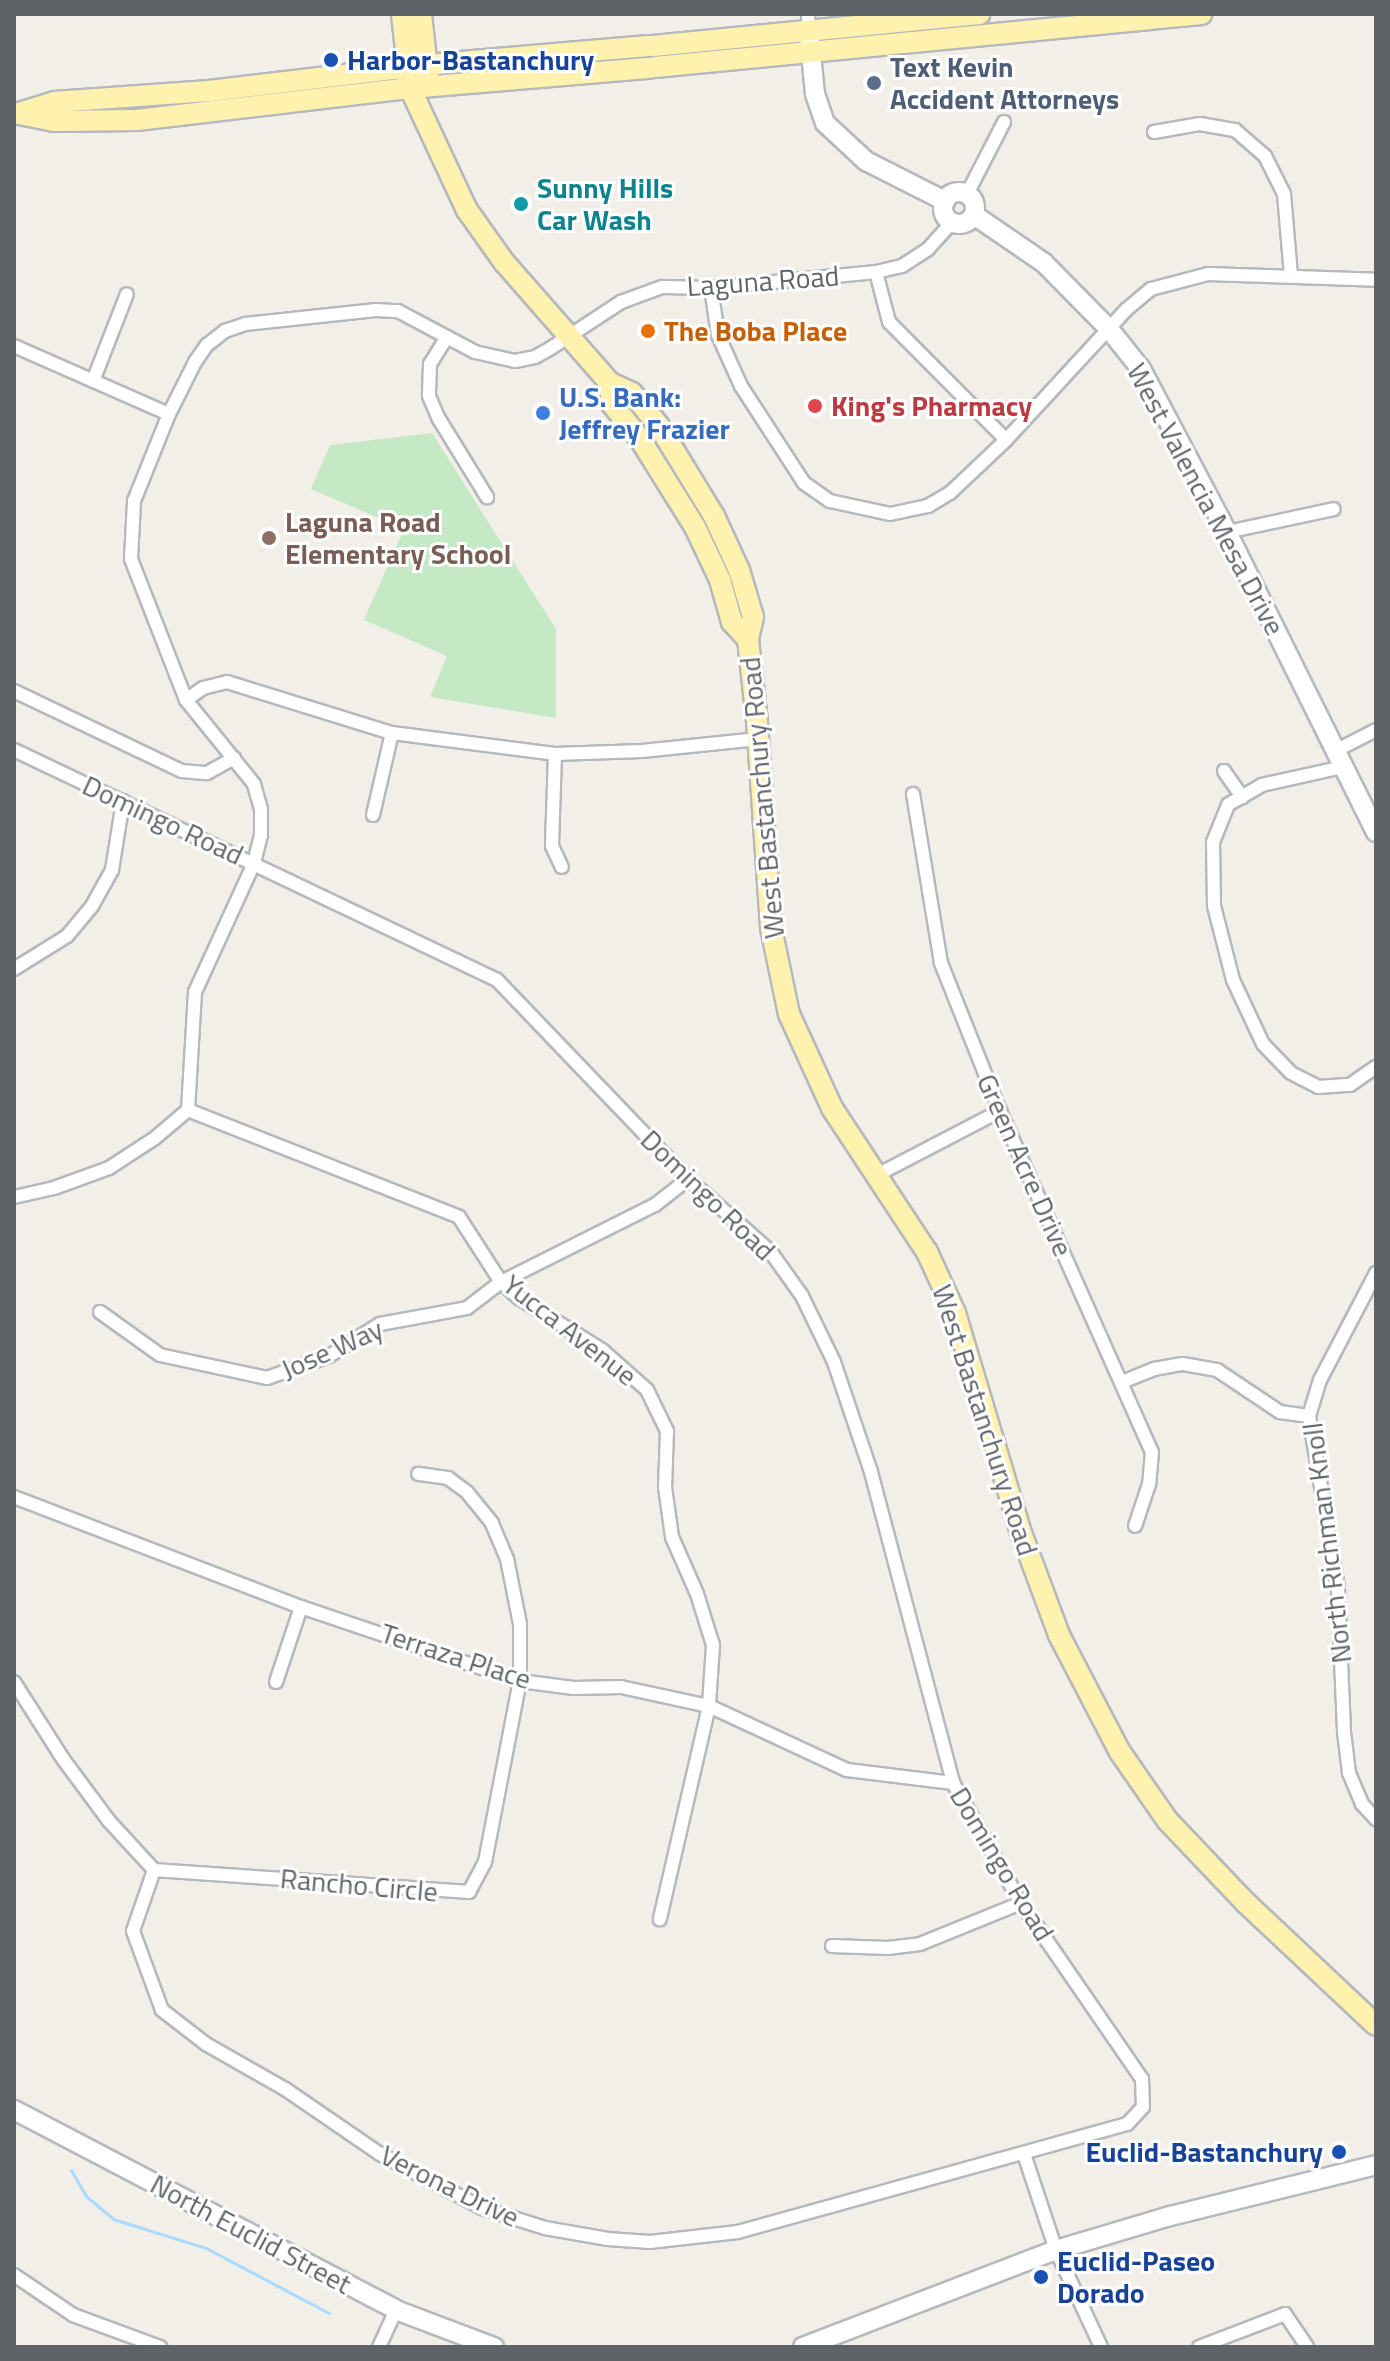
<!DOCTYPE html>
<style>
body{margin:0}
#map{position:relative;width:1390px;height:2361px;overflow:hidden;background:#f1efe8;font-family:"Titillium Web",sans-serif}
div>[style]{position:absolute}
[style*='--x']{left:calc(var(--x)*1px);top:calc(var(--y)*1px);width:calc(var(--w)*1px);rotate:calc(var(--a)*1deg)}
.green>*{inset:0;background:#c5e8c5}
.stream>*{height:3px;margin:-1.5px;padding:0 1.5px;transform-origin:1.5px;border-radius:1.5px;background:#aadaff}
.roads{filter:drop-shadow(2px 0 #b5b8bc) drop-shadow(-2px 0 #b5b8bc) drop-shadow(0 2px #b5b8bc) drop-shadow(0 -2px #b5b8bc)}
.street>*{height:12px;margin:-6px;padding:0 6px;transform-origin:6px;border-radius:6px;background:#fff}
.secondary>*{height:18px;margin:-9px;padding:0 9px;transform-origin:9px;border-radius:9px;background:#fff}
.secondary>.ring{margin:-9px;padding:0;box-sizing:content-box;background:none;border:18px solid #fff;border-radius:50%}
.primary>*{height:20px;margin:-10px;padding:0 10px;transform-origin:10px;border-radius:10px;background:#fff2af}
.dots>*{width:22px;height:22px;translate:-50% -50%;box-sizing:border-box;border:4px solid #fff;border-radius:50%}
span{translate:-50% -50%;white-space:nowrap;text-align:center;line-height:1.15;-webkit-text-stroke:6px #fff;paint-order:stroke}
.transit-label{font-size:28px;color:#164399;font-weight:700}
.left{translate:0 -50%;text-align:left}
.right{translate:-100% -50%;text-align:right}
.service-label{font-size:28px;color:#4e5e75;font-weight:700}
.culture-label{font-size:28px;color:#0d838f;font-weight:700}
.street-label{font-size:28px;color:#5f6368}
.food-label{font-size:28px;color:#c56008;font-weight:700}
.shop-label{font-size:28px;color:#366cbe;font-weight:700}
.health-label{font-size:28px;color:#be3a42;font-weight:700}
.education-label{font-size:28px;color:#785e54;font-weight:700}
.frame{position:absolute;inset:0;border:16px solid #5f6368;pointer-events:none}
</style>
<div id="map">
<div class="green">
<div style="clip-path:polygon(432px 433px,556px 629px,556px 718px,430px 697px,447px 656px,364px 620px,404px 529px,311px 489px,330px 445px)"></div>
</div>
<div class="stream">
<div style="--x:71;--y:2170;--w:30;--a:60"></div>
<div style="--x:86;--y:2196;--w:35;--a:40"></div>
<div style="--x:113;--y:2219;--w:97;--a:17.3"></div>
<div style="--x:206;--y:2248;--w:139;--a:27.9"></div>
</div>
<div class="roads">
<div class="street">
<div style="--x:808;--y:14;--w:19;--a:87"></div>
<div style="--x:1154;--y:132;--w:47;--a:-9.9"></div>
<div style="--x:1200;--y:124;--w:36;--a:10"></div>
<div style="--x:1235;--y:130;--w:40;--a:41"></div>
<div style="--x:1265;--y:156;--w:42;--a:63.4"></div>
<div style="--x:1284;--y:194;--w:81;--a:85.1"></div>
<div style="--x:967;--y:194;--w:81;--a:-62.8"></div>
<div style="--x:876;--y:272;--w:52;--a:75.4"></div>
<div style="--x:889;--y:322;--w:166;--a:45.2"></div>
<div style="--x:711;--y:288;--w:48;--a:81.5"></div>
<div style="--x:718;--y:335;--w:56;--a:65.7"></div>
<div style="--x:741;--y:386;--w:116;--a:57"></div>
<div style="--x:804;--y:483;--w:32;--a:35"></div>
<div style="--x:830;--y:501;--w:61;--a:12.2"></div>
<div style="--x:890;--y:514;--w:39;--a:-12"></div>
<div style="--x:928;--y:506;--w:26;--a:-31"></div>
<div style="--x:950;--y:493;--w:77;--a:-43.4"></div>
<div style="--x:1006;--y:440;--w:178;--a:-47.3"></div>
<div style="--x:1127;--y:309;--w:31;--a:-40"></div>
<div style="--x:1151;--y:289;--w:59;--a:-14.7"></div>
<div style="--x:1208;--y:274;--w:168;--a:2"></div>
<div style="--x:447;--y:337;--w:32;--a:122"></div>
<div style="--x:430;--y:364;--w:32;--a:92"></div>
<div style="--x:429;--y:396;--w:25;--a:67"></div>
<div style="--x:439;--y:419;--w:92;--a:58.4"></div>
<div style="--x:14;--y:346;--w:169;--a:23.7"></div>
<div style="--x:93;--y:381;--w:93;--a:-68.7"></div>
<div style="--x:1227;--y:532;--w:109;--a:-12.1"></div>
<div style="--x:14;--y:691;--w:186;--a:25.5"></div>
<div style="--x:182;--y:771;--w:25;--a:5"></div>
<div style="--x:207;--y:773;--w:31;--a:-29"></div>
<div style="--x:186;--y:700;--w:21;--a:-35"></div>
<div style="--x:203;--y:688;--w:25;--a:-14"></div>
<div style="--x:227;--y:682;--w:173;--a:17.2"></div>
<div style="--x:392;--y:733;--w:164;--a:7.3"></div>
<div style="--x:555;--y:754;--w:87;--a:-2"></div>
<div style="--x:642;--y:751;--w:117;--a:-5.9"></div>
<div style="--x:14;--y:750;--w:535;--a:25.46"></div>
<div style="--x:497;--y:980;--w:276;--a:46.2"></div>
<div style="--x:688;--y:1179;--w:109;--a:41.3"></div>
<div style="--x:770;--y:1251;--w:55;--a:54.6"></div>
<div style="--x:802;--y:1296;--w:73;--a:64.1"></div>
<div style="--x:834;--y:1362;--w:116;--a:71.4"></div>
<div style="--x:871;--y:1472;--w:322;--a:75.2"></div>
<div style="--x:953;--y:1783;--w:138;--a:60.5"></div>
<div style="--x:1021;--y:1903;--w:214;--a:55.5"></div>
<div style="--x:1142;--y:2079;--w:28;--a:88"></div>
<div style="--x:1143;--y:2107;--w:23;--a:133"></div>
<div style="--x:1127;--y:2124;--w:404;--a:164.5"></div>
<div style="--x:738;--y:2232;--w:89;--a:173.5"></div>
<div style="--x:650;--y:2242;--w:42;--a:-175.9"></div>
<div style="--x:608;--y:2239;--w:64;--a:-170.1"></div>
<div style="--x:545;--y:2228;--w:66;--a:-162.4"></div>
<div style="--x:482;--y:2208;--w:115;--a:-152.1"></div>
<div style="--x:380;--y:2154;--w:115;--a:-145.6"></div>
<div style="--x:285;--y:2089;--w:91;--a:-150.3"></div>
<div style="--x:206;--y:2044;--w:56;--a:-142.3"></div>
<div style="--x:162;--y:2010;--w:84;--a:-110.2"></div>
<div style="--x:133;--y:1931;--w:65;--a:-71"></div>
<div style="--x:1335;--y:751;--w:46;--a:-27.1"></div>
<div style="--x:555;--y:754;--w:92;--a:91.9"></div>
<div style="--x:552;--y:846;--w:23;--a:65"></div>
<div style="--x:1343;--y:767;--w:83;--a:167.5"></div>
<div style="--x:1262;--y:785;--w:39;--a:150"></div>
<div style="--x:1228;--y:805;--w:40;--a:112"></div>
<div style="--x:1213;--y:842;--w:64;--a:89.1"></div>
<div style="--x:1214;--y:906;--w:76;--a:75.6"></div>
<div style="--x:1233;--y:980;--w:71;--a:64.9"></div>
<div style="--x:1263;--y:1044;--w:40;--a:46"></div>
<div style="--x:1291;--y:1073;--w:30;--a:27"></div>
<div style="--x:1318;--y:1087;--w:32;--a:-4"></div>
<div style="--x:1350;--y:1085;--w:32;--a:-35"></div>
<div style="--x:1224;--y:771;--w:32;--a:55"></div>
<div style="--x:913;--y:794;--w:171;--a:80.6"></div>
<div style="--x:941;--y:963;--w:159;--a:68.3"></div>
<div style="--x:1000;--y:1111;--w:373;--a:66"></div>
<div style="--x:1152;--y:1452;--w:32;--a:95"></div>
<div style="--x:1149;--y:1484;--w:44;--a:108.4"></div>
<div style="--x:373;--y:815;--w:84;--a:-77"></div>
<div style="--x:14;--y:969;--w:62;--a:-31.9"></div>
<div style="--x:67;--y:936;--w:39;--a:-50"></div>
<div style="--x:92;--y:906;--w:41;--a:-60.9"></div>
<div style="--x:112;--y:870;--w:70;--a:-80.9"></div>
<div style="--x:188;--y:1110;--w:291;--a:21.5"></div>
<div style="--x:459;--y:1217;--w:77;--a:57.1"></div>
<div style="--x:501;--y:1282;--w:24;--a:42"></div>
<div style="--x:519;--y:1298;--w:98;--a:32.1"></div>
<div style="--x:602;--y:1350;--w:60;--a:41.6"></div>
<div style="--x:647;--y:1390;--w:46;--a:64"></div>
<div style="--x:667;--y:1431;--w:56;--a:92"></div>
<div style="--x:665;--y:1487;--w:50;--a:82"></div>
<div style="--x:672;--y:1537;--w:62;--a:66.3"></div>
<div style="--x:697;--y:1594;--w:53;--a:72.6"></div>
<div style="--x:713;--y:1645;--w:61;--a:93.8"></div>
<div style="--x:709;--y:1706;--w:219;--a:103"></div>
<div style="--x:877;--y:1175;--w:139;--a:-27.5"></div>
<div style="--x:14;--y:1197;--w:41;--a:-12.7"></div>
<div style="--x:54;--y:1188;--w:59;--a:-20"></div>
<div style="--x:109;--y:1168;--w:55;--a:-33.1"></div>
<div style="--x:155;--y:1138;--w:43;--a:-40.3"></div>
<div style="--x:188;--y:1110;--w:118;--a:-86.6"></div>
<div style="--x:195;--y:992;--w:142;--a:-65.4"></div>
<div style="--x:254;--y:863;--w:29;--a:-76"></div>
<div style="--x:261;--y:835;--w:26;--a:-90"></div>
<div style="--x:261;--y:809;--w:26;--a:-106"></div>
<div style="--x:254;--y:784;--w:108;--a:-129"></div>
<div style="--x:186;--y:700;--w:151;--a:-111.3"></div>
<div style="--x:131;--y:559;--w:58;--a:-87"></div>
<div style="--x:134;--y:501;--w:94;--a:-68.1"></div>
<div style="--x:169;--y:414;--w:58;--a:-63.4"></div>
<div style="--x:195;--y:362;--w:21;--a:-55"></div>
<div style="--x:207;--y:345;--w:23;--a:-38"></div>
<div style="--x:225;--y:331;--w:21;--a:-19"></div>
<div style="--x:245;--y:324;--w:132;--a:-6.1"></div>
<div style="--x:376;--y:310;--w:22;--a:3"></div>
<div style="--x:398;--y:311;--w:87;--a:28"></div>
<div style="--x:475;--y:352;--w:41;--a:12.7"></div>
<div style="--x:515;--y:361;--w:20;--a:-11"></div>
<div style="--x:535;--y:357;--w:18;--a:-29"></div>
<div style="--x:551;--y:348;--w:84;--a:-33.3"></div>
<div style="--x:621;--y:302;--w:44;--a:-20.1"></div>
<div style="--x:662;--y:287;--w:49;--a:1.2"></div>
<div style="--x:711;--y:288;--w:166;--a:-5.5"></div>
<div style="--x:876;--y:272;--w:27;--a:-13"></div>
<div style="--x:902;--y:266;--w:31;--a:-33"></div>
<div style="--x:928;--y:249;--w:36;--a:-48"></div>
<div style="--x:1376;--y:1273;--w:121;--a:117.6"></div>
<div style="--x:1320;--y:1380;--w:38;--a:107"></div>
<div style="--x:1309;--y:1416;--w:174;--a:80.4"></div>
<div style="--x:1338;--y:1588;--w:144;--a:87.6"></div>
<div style="--x:1344;--y:1732;--w:41;--a:83"></div>
<div style="--x:1349;--y:1773;--w:34;--a:67"></div>
<div style="--x:1362;--y:1804;--w:21;--a:47"></div>
<div style="--x:100;--y:1312;--w:74;--a:35.6"></div>
<div style="--x:160;--y:1355;--w:109;--a:12.1"></div>
<div style="--x:267;--y:1378;--w:66;--a:-19.5"></div>
<div style="--x:329;--y:1356;--w:60;--a:-32.1"></div>
<div style="--x:380;--y:1324;--w:88;--a:-10.4"></div>
<div style="--x:467;--y:1308;--w:43;--a:-37.4"></div>
<div style="--x:501;--y:1282;--w:172;--a:-26.6"></div>
<div style="--x:655;--y:1205;--w:42;--a:-38.2"></div>
<div style="--x:1122;--y:1382;--w:35;--a:-22"></div>
<div style="--x:1154;--y:1369;--w:29;--a:-10"></div>
<div style="--x:1183;--y:1364;--w:35;--a:10"></div>
<div style="--x:1217;--y:1370;--w:76;--a:33.7"></div>
<div style="--x:1280;--y:1412;--w:29;--a:8"></div>
<div style="--x:14;--y:1497;--w:307;--a:21"></div>
<div style="--x:301;--y:1607;--w:231;--a:18.7"></div>
<div style="--x:520;--y:1681;--w:54;--a:7.4"></div>
<div style="--x:574;--y:1688;--w:47;--a:-1.2"></div>
<div style="--x:621;--y:1687;--w:90;--a:12.2"></div>
<div style="--x:709;--y:1706;--w:152;--a:24.9"></div>
<div style="--x:847;--y:1770;--w:107;--a:7"></div>
<div style="--x:14;--y:1682;--w:91;--a:57.5"></div>
<div style="--x:63;--y:1759;--w:77;--a:53.4"></div>
<div style="--x:109;--y:1821;--w:67;--a:47.4"></div>
<div style="--x:154;--y:1870;--w:316;--a:4"></div>
<div style="--x:469;--y:1892;--w:34;--a:-62"></div>
<div style="--x:485;--y:1862;--w:184;--a:-79.1"></div>
<div style="--x:520;--y:1681;--w:57;--a:-90"></div>
<div style="--x:520;--y:1624;--w:66;--a:-101.3"></div>
<div style="--x:507;--y:1559;--w:39;--a:-113"></div>
<div style="--x:492;--y:1523;--w:40;--a:-129"></div>
<div style="--x:467;--y:1492;--w:24;--a:-144"></div>
<div style="--x:448;--y:1478;--w:30;--a:-172"></div>
<div style="--x:276;--y:1682;--w:79;--a:-71.6"></div>
<div style="--x:832;--y:1946;--w:56;--a:2"></div>
<div style="--x:888;--y:1948;--w:32;--a:-7"></div>
<div style="--x:920;--y:1944;--w:109;--a:-22.1"></div>
<div style="--x:1024;--y:2154;--w:101;--a:71.6"></div>
<div style="--x:1056;--y:2250;--w:107;--a:65.1"></div>
<div style="--x:14;--y:2275;--w:71;--a:34.1"></div>
<div style="--x:73;--y:2315;--w:93;--a:20.2"></div>
<div style="--x:379;--y:2347;--w:41;--a:-65.3"></div>
<div style="--x:1199;--y:2347;--w:92;--a:-21"></div>
<div style="--x:1285;--y:2314;--w:40;--a:56"></div>
</div>
<div class="secondary">
<div style="--x:809;--y:33;--w:61;--a:84.4"></div>
<div style="--x:815;--y:94;--w:31;--a:71"></div>
<div style="--x:825;--y:123;--w:56;--a:42.8"></div>
<div style="--x:866;--y:161;--w:89;--a:26.9"></div>
<div class="ring" style="left:943px;top:192px;width:14px;height:14px"></div>
<div style="--x:974;--y:215;--w:85;--a:34.4"></div>
<div style="--x:1044;--y:263;--w:93;--a:45.4"></div>
<div style="--x:1109;--y:329;--w:51;--a:51.3"></div>
<div style="--x:1141;--y:369;--w:184;--a:62.2"></div>
<div style="--x:1227;--y:532;--w:335;--a:63.6"></div>
<div style="--x:14;--y:2110;--w:431;--a:27.6"></div>
<div style="--x:396;--y:2310;--w:105;--a:20.7"></div>
<div style="--x:803;--y:2347;--w:271;--a:-21"></div>
<div style="--x:1056;--y:2250;--w:119;--a:-16.6"></div>
<div style="--x:1170;--y:2216;--w:212;--a:-13.9"></div>
</div>
<div class="primary">
<div style="--x:402;--y:14;--w:74;--a:83.8"></div>
<div style="--x:410;--y:88;--w:135;--a:65"></div>
<div style="--x:467;--y:210;--w:64;--a:54.6"></div>
<div style="--x:504;--y:262;--w:161;--a:48.8"></div>
<div style="--x:610;--y:383;--w:24;--a:24"></div>
<div style="--x:632;--y:393;--w:43;--a:50.7"></div>
<div style="--x:659;--y:426;--w:105;--a:58.6"></div>
<div style="--x:714;--y:516;--w:60;--a:65.2"></div>
<div style="--x:739;--y:570;--w:49;--a:73.4"></div>
<div style="--x:753;--y:617;--w:23;--a:103"></div>
<div style="--x:748;--y:639;--w:83;--a:83.8"></div>
<div style="--x:757;--y:722;--w:206;--a:86.1"></div>
<div style="--x:771;--y:928;--w:88;--a:78.2"></div>
<div style="--x:789;--y:1014;--w:103;--a:65.4"></div>
<div style="--x:832;--y:1108;--w:173;--a:56.6"></div>
<div style="--x:927;--y:1252;--w:67;--a:65.3"></div>
<div style="--x:955;--y:1313;--w:227;--a:73.3"></div>
<div style="--x:1020;--y:1530;--w:112;--a:69.6"></div>
<div style="--x:1059;--y:1635;--w:132;--a:62.5"></div>
<div style="--x:1120;--y:1752;--w:83;--a:55.3"></div>
<div style="--x:1167;--y:1820;--w:115;--a:46.4"></div>
<div style="--x:1246;--y:1903;--w:178;--a:43.2"></div>
<div style="--x:421;--y:14;--w:63;--a:83.7"></div>
<div style="--x:653;--y:46;--w:328;--a:-5.6"></div>
<div style="--x:655;--y:67;--w:549;--a:-5.54"></div>
<div style="--x:14;--y:113;--w:41;--a:11.3"></div>
<div style="--x:54;--y:121;--w:83;--a:-0.7"></div>
<div style="--x:137;--y:120;--w:275;--a:-6.7"></div>
<div style="--x:410;--y:88;--w:241;--a:-4.8"></div>
<div style="--x:19;--y:113;--w:37;--a:-17"></div>
<div style="--x:54;--y:102;--w:155;--a:-4.1"></div>
<div style="--x:209;--y:91;--w:219;--a:-6.8"></div>
<div style="--x:426;--y:65;--w:223;--a:-4.9"></div>
<div style="--x:610;--y:383;--w:21;--a:85"></div>
<div style="--x:612;--y:404;--w:45;--a:51.3"></div>
<div style="--x:640;--y:439;--w:104;--a:58"></div>
<div style="--x:695;--y:527;--w:59;--a:64.7"></div>
<div style="--x:720;--y:580;--w:44;--a:74.1"></div>
<div style="--x:732;--y:622;--w:23;--a:47"></div>
</div>
</div>
<div class="dots">
<div style="left:331px;top:60px;background:#1a4fb4"></div>
<div style="left:874px;top:83px;background:#5c6f8a"></div>
<div style="left:521px;top:204px;background:#0f9aa8"></div>
<div style="left:648px;top:331px;background:#e8710a"></div>
<div style="left:815px;top:406px;background:#e0444e"></div>
<div style="left:543px;top:413px;background:#3f7fe0"></div>
<div style="left:269px;top:538px;background:#8d6e63"></div>
<div style="left:1339px;top:2152px;background:#1a4fb4"></div>
<div style="left:1041px;top:2277px;background:#1a4fb4"></div>
</div>
<div class="transit-label">
<span class="left" style="left:347px;top:60px">Harbor-Bastanchury</span>
<span class="right" style="left:1323px;top:2152px">Euclid-Bastanchury</span>
<span class="left" style="left:1057px;top:2277px">Euclid-Paseo<br>Dorado</span>
</div>
<div class="service-label">
<span class="left" style="left:890px;top:83px">Text Kevin<br>Accident Attorneys</span>
</div>
<div class="culture-label">
<span class="left" style="left:537px;top:204px">Sunny Hills<br>Car Wash</span>
</div>
<div class="street-label">
<span style="left:763px;top:281px;rotate:-4deg">Laguna Road</span>
<span style="left:1206px;top:499px;rotate:62deg">West Valencia Mesa Drive</span>
<span style="left:762px;top:798px;rotate:-95deg">West Bastanchury Road</span>
<span style="left:163px;top:820px;rotate:25deg">Domingo Road</span>
<span style="left:1025px;top:1165px;rotate:66deg">Green Acre Drive</span>
<span style="left:708px;top:1195px;rotate:44deg">Domingo Road</span>
<span style="left:570px;top:1330px;rotate:38deg">Yucca Avenue</span>
<span style="left:332px;top:1349px;rotate:-24deg">Jose Way</span>
<span style="left:985px;top:1420px;rotate:72deg">West Bastanchury Road</span>
<span style="left:1327px;top:1543px;rotate:-97deg">North Richman Knoll</span>
<span style="left:456px;top:1656px;rotate:18deg">Terraza Place</span>
<span style="left:1002px;top:1864px;rotate:59deg">Domingo Road</span>
<span style="left:359px;top:1885px;rotate:5deg">Rancho Circle</span>
<span style="left:450px;top:2186px;rotate:26deg">Verona Drive</span>
<span style="left:251px;top:2234px;rotate:28deg">North Euclid Street</span>
</div>
<div class="food-label">
<span class="left" style="left:664px;top:331px">The Boba Place</span>
</div>
<div class="shop-label">
<span class="left" style="left:559px;top:413px">U.S. Bank:<br>Jeffrey Frazier</span>
</div>
<div class="health-label">
<span class="left" style="left:831px;top:406px">King's Pharmacy</span>
</div>
<div class="education-label">
<span class="left" style="left:285px;top:538px">Laguna Road<br>Elementary School</span>
</div>
<div class="frame"></div>
</div>
